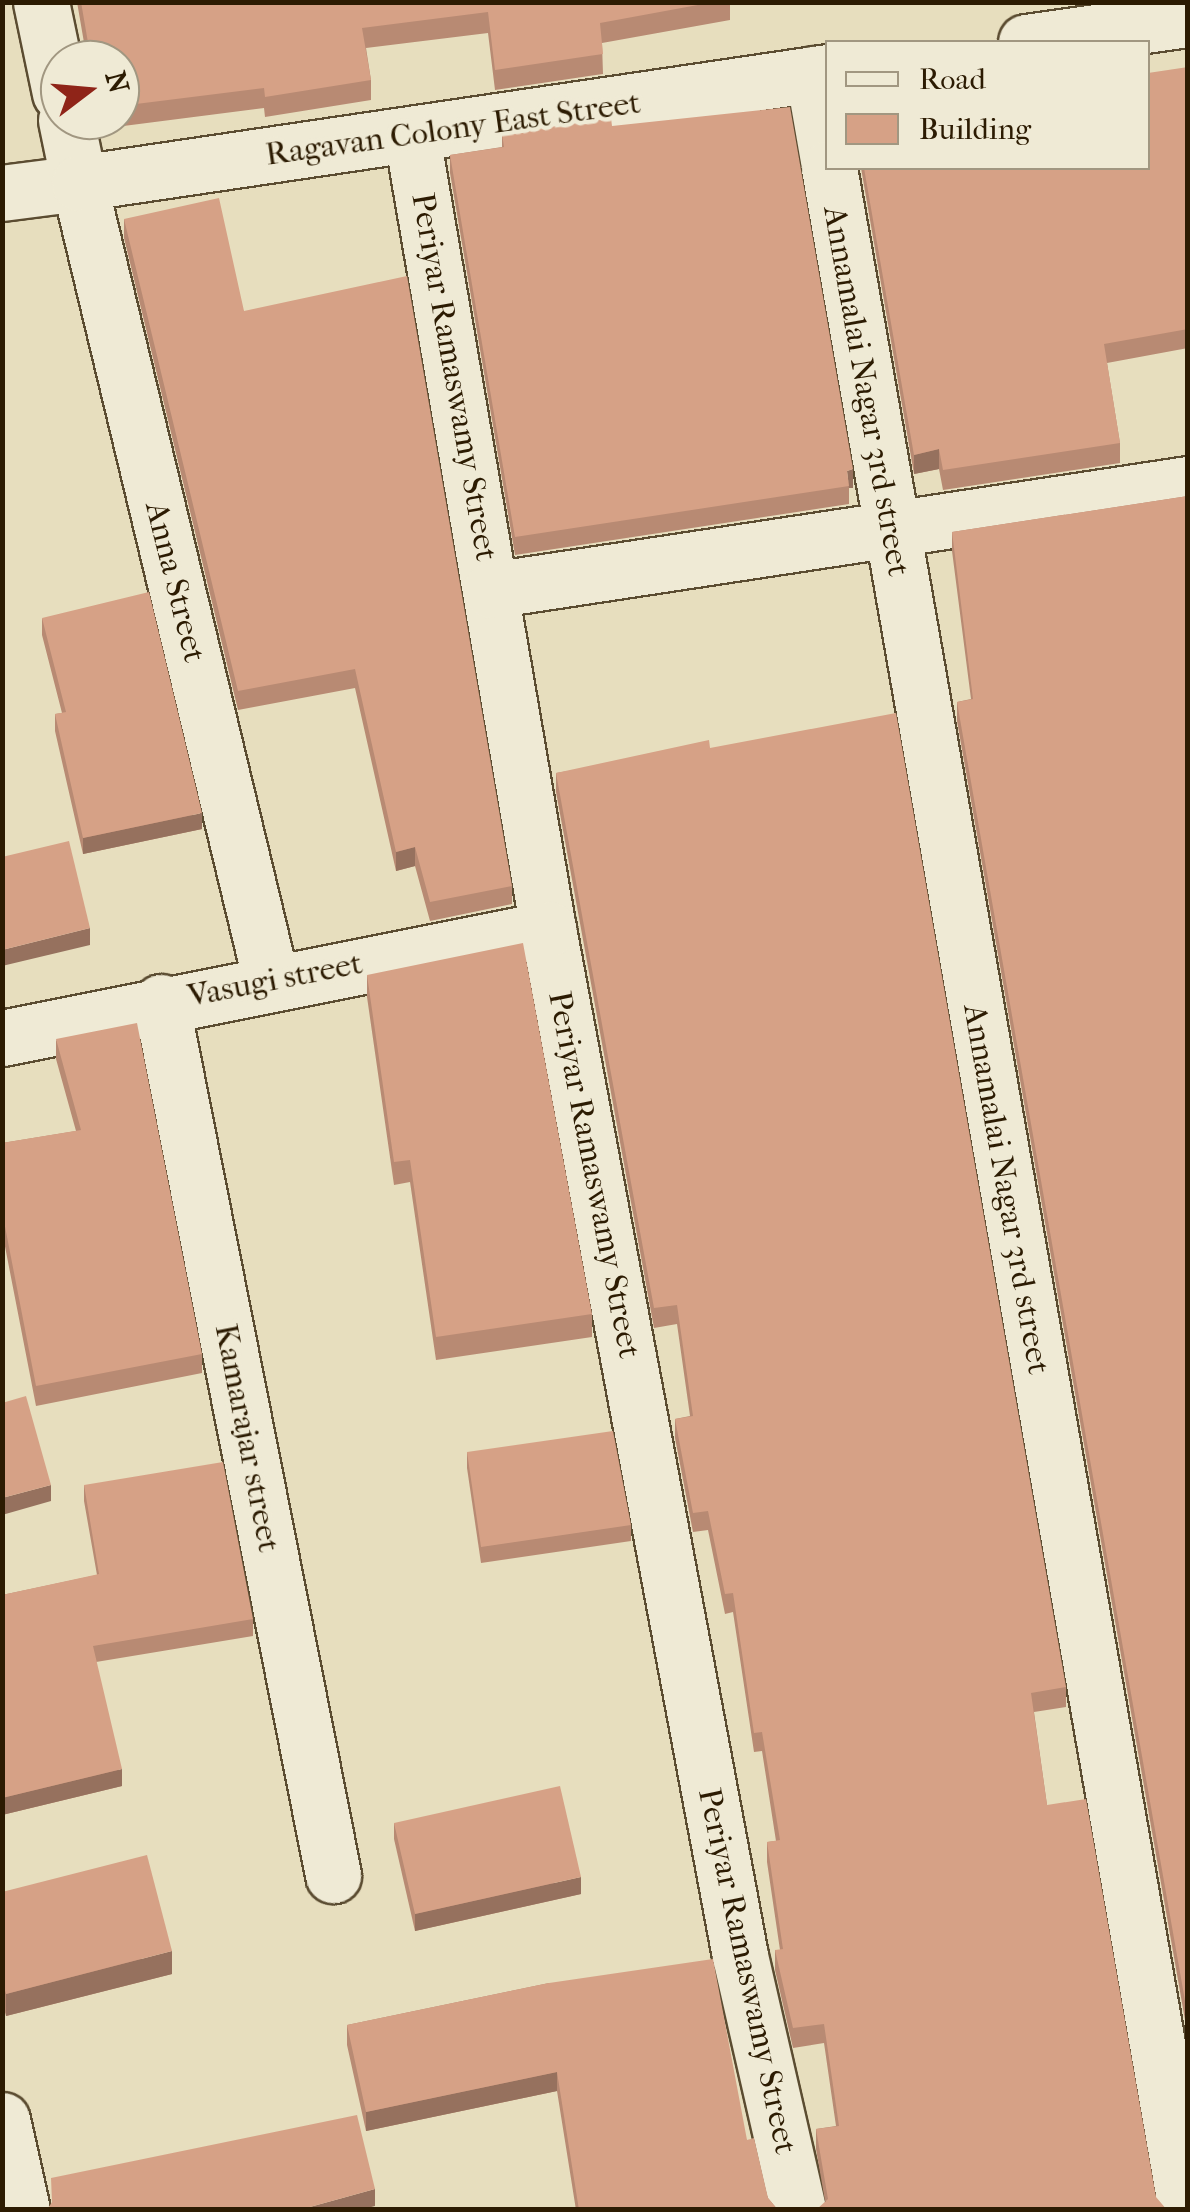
<!DOCTYPE html>
<style>
body{margin:0}
#map{position:relative;width:1190px;height:2212px;overflow:hidden;background:#e7debe;font-family:"IM FELL French Canon",serif}
div>[style]{position:absolute}
[style*='--x']{left:calc(var(--x)*1px);top:calc(var(--y)*1px);width:calc(var(--w)*1px);rotate:calc(var(--a)*1deg)}
.roads{filter:drop-shadow(2px 0 #5b4c31) drop-shadow(-2px 0 #5b4c31) drop-shadow(0 2px #5b4c31) drop-shadow(0 -2px #5b4c31)}
.minor>*{height:55px;margin:-27.5px;padding:0 27.5px;transform-origin:27.5px;border-radius:27.5px;background:#efead5}
.tertiary>*{height:55px;margin:-27.5px;padding:0 27.5px;transform-origin:27.5px;border-radius:27.5px;background:#efead5}
.wall>*{inset:0;background:#b88a73}
.shaded-wall>*{inset:0;background:#96715e}
.building>*{inset:0;background:#d6a186}
span{translate:-50% -50%;white-space:nowrap;text-align:center;line-height:1.15;-webkit-text-stroke:9px #efead5;paint-order:stroke}
.street-label{font-size:32px;color:#2c1b02}
.frame{position:absolute;inset:0;border:5px solid #2c1b02;pointer-events:none}
.legend{position:absolute;left:825px;top:40px;width:325px;height:130px;box-sizing:border-box;background:#efead5;border:2px solid #a19781;margin:0;padding:12px 18px;list-style:none;font-size:30px;color:#2c1b02}
.legend li{display:flex;align-items:center;gap:20px;height:50px}
.legend b{width:50px;border:2px solid #a19781}
.north{position:absolute;left:40px;top:40px;width:100px;height:100px;box-sizing:border-box;background:#efead5;border:2px solid #a19781;border-radius:50%;rotate:74deg;font-size:28px;font-weight:700;line-height:40px;text-align:center;color:#2c1b02}
.north::after{content:'';display:block;margin:auto;width:35px;height:45px;background:#8f2418;clip-path:polygon(50% 0,100% 100%,50% 72%,0 100%)}
</style>
<div id="map">
<div class="roads">
<div class="minor">
<div style="--x:813;--y:74;--w:87;--a:80.1"></div>
<div style="--x:412;--y:137;--w:804;--a:80.26"></div>
<div style="--x:548;--y:929;--w:1045;--a:79.41"></div>
<div style="--x:740;--y:1956;--w:261;--a:77.1"></div>
<div style="--x:829;--y:168;--w:2073;--a:80.08"></div>
<div style="--x:2;--y:193;--w:78;--a:-7.4"></div>
<div style="--x:79;--y:183;--w:821;--a:76.47"></div>
<div style="--x:491;--y:590;--w:705;--a:-8.65"></div>
<div style="--x:161;--y:1002;--w:890;--a:78.85"></div>
<div style="--x:2;--y:1038;--w:557;--a:-11.29"></div>
<div style="--x:2;--y:2120;--w:92;--a:77.5"></div>
</div>
<div class="tertiary">
<div style="--x:41;--y:2;--w:93;--a:78.2"></div>
<div style="--x:1026;--y:42;--w:164;--a:-8.1"></div>
<div style="--x:66;--y:120;--w:64;--a:78.3"></div>
<div style="--x:79;--y:183;--w:757;--a:-8.43"></div>
</div>
</div>
<div class="wall">
<div style="clip-path:polygon(77px 2px,730px 2px,730px 20px,602px 43px,603px 74px,495px 90px,488px 33px,366px 48px,371px 80px,371px 100px,265px 117px,264px 108px,100px 129px,98px 120px,120px 120px,120px 60px,87px 60px)"></div>
<div style="clip-path:polygon(1188px 67px,1188px 348px,1107px 363px,1120px 443px,1120px 463px,943px 490px,939px 469px,914px 474px,861px 168px,1148px 168px)"></div>
<div style="clip-path:polygon(612px 126px,853px 488px,849px 488px,849px 504px,515px 555px,450px 173px,450px 155px,502px 147px,502px 134px)"></div>
<div style="clip-path:polygon(124px 219px,244px 311px,512px 886px,512px 904px,430px 921px,415px 866px,396px 871px,355px 688px,238px 710px,124px 238px)"></div>
<div style="clip-path:polygon(1188px 496px,1188px 2037px,957px 721px,957px 702px,971px 699px,952px 551px,952px 532px)"></div>
<div style="clip-path:polygon(42px 618px,202px 829px,83px 854px,55px 731px,55px 714px,62px 713px,42px 635px)"></div>
<div style="clip-path:polygon(710px 748px,1066px 1687px,1066px 1707px,1034px 1712px,1047px 1805px,1156px 2197px,825px 2201px,816px 2149px,816px 2129px,836px 2126px,824px 2043px,793px 2048px,775px 1970px,775px 1950px,780px 1950px,767px 1862px,767px 1842px,776px 1841px,762px 1751px,754px 1752px,733px 1612px,725px 1614px,708px 1530px,693px 1532px,675px 1438px,675px 1419px,690px 1416px,677px 1324px,654px 1328px,556px 792px,556px 773px)"></div>
<div style="clip-path:polygon(367px 975px,592px 1314px,592px 1337px,436px 1360px,410px 1182px,394px 1185px,367px 997px)"></div>
<div style="clip-path:polygon(56px 1039px,202px 1354px,202px 1373px,36px 1406px,2px 1231px,2px 1143px,76px 1131px,56px 1059px)"></div>
<div style="clip-path:polygon(467px 1452px,631px 1525px,631px 1541px,481px 1563px,467px 1468px)"></div>
<div style="clip-path:polygon(84px 1485px,253px 1619px,253px 1636px,96px 1662px,122px 1786px,2px 1815px,2px 1595px,97px 1575px,84px 1501px)"></div>
<div style="clip-path:polygon(394px 1823px,581px 1894px,415px 1931px,394px 1839px)"></div>
<div style="clip-path:polygon(2px 1892px,172px 1974px,6px 2016px,2px 2001px)"></div>
<div style="clip-path:polygon(549px 1983px,747px 2140px,768px 2198px,778px 2210px,576px 2210px,557px 2091px,366px 2131px,347px 2045px,347px 2025px)"></div>
</div>
<div class="shaded-wall">
<div style="clip-path:polygon(939px 449px,939px 469px,914px 474px,914px 455px)"></div>
<div style="clip-path:polygon(853px 469px,853px 488px,849px 488px,847px 471px)"></div>
<div style="clip-path:polygon(202px 813px,202px 829px,83px 854px,83px 838px)"></div>
<div style="clip-path:polygon(415px 847px,415px 866px,396px 871px,396px 852px)"></div>
<div style="clip-path:polygon(90px 928px,90px 945px,2px 966px,2px 950px)"></div>
<div style="clip-path:polygon(51px 1485px,51px 1501px,2px 1515px,2px 1498px)"></div>
<div style="clip-path:polygon(122px 1769px,122px 1786px,2px 1815px,2px 1798px)"></div>
<div style="clip-path:polygon(581px 1877px,581px 1894px,415px 1931px,415px 1914px)"></div>
<div style="clip-path:polygon(172px 1951px,172px 1974px,6px 2016px,6px 1994px)"></div>
<div style="clip-path:polygon(557px 2072px,557px 2091px,366px 2131px,366px 2112px)"></div>
<div style="clip-path:polygon(375px 2189px,375px 2206px,360px 2210px,299px 2210px)"></div>
</div>
<div class="building">
<div style="clip-path:polygon(81px 2px,714px 2px,600px 23px,603px 54px,495px 70px,488px 12px,362px 28px,371px 80px,265px 97px,264px 88px,120px 106px,120px 60px,91px 60px)"></div>
<div style="clip-path:polygon(1188px 67px,1188px 329px,1104px 344px,1120px 443px,943px 470px,939px 449px,914px 455px,864px 168px,1148px 168px,1148px 73px)"></div>
<div style="clip-path:polygon(790px 107px,853px 469px,847px 471px,849px 486px,515px 537px,450px 155px,504px 147px,502px 134px,611px 118px,612px 126px)"></div>
<div style="clip-path:polygon(219px 198px,244px 311px,407px 276px,512px 886px,430px 902px,415px 847px,396px 852px,355px 669px,238px 691px,124px 219px)"></div>
<div style="clip-path:polygon(1188px 496px,1188px 2018px,957px 702px,973px 699px,952px 532px)"></div>
<div style="clip-path:polygon(149px 592px,202px 813px,83px 838px,55px 714px,66px 712px,42px 618px)"></div>
<div style="clip-path:polygon(896px 713px,1066px 1687px,1031px 1693px,1047px 1805px,1086px 1799px,1156px 2197px,1167px 2210px,816px 2210px,828px 2199px,816px 2129px,839px 2126px,824px 2024px,793px 2028px,775px 1950px,783px 1949px,767px 1842px,780px 1840px,762px 1732px,754px 1733px,733px 1593px,725px 1594px,708px 1511px,693px 1513px,675px 1419px,693px 1416px,677px 1305px,654px 1308px,556px 773px,709px 740px,710px 748px)"></div>
<div style="clip-path:polygon(69px 841px,90px 928px,2px 950px,2px 857px)"></div>
<div style="clip-path:polygon(523px 943px,592px 1314px,436px 1337px,410px 1160px,394px 1162px,367px 975px)"></div>
<div style="clip-path:polygon(137px 1023px,202px 1354px,36px 1386px,2px 1211px,2px 1143px,81px 1130px,56px 1039px)"></div>
<div style="clip-path:polygon(26px 1396px,51px 1485px,2px 1498px,2px 1403px)"></div>
<div style="clip-path:polygon(613px 1431px,631px 1525px,481px 1547px,467px 1452px)"></div>
<div style="clip-path:polygon(223px 1462px,253px 1619px,93px 1646px,122px 1769px,2px 1798px,2px 1595px,99px 1574px,84px 1485px)"></div>
<div style="clip-path:polygon(560px 1786px,581px 1877px,415px 1914px,394px 1823px)"></div>
<div style="clip-path:polygon(147px 1855px,172px 1951px,6px 1994px,2px 1979px,2px 1892px)"></div>
<div style="clip-path:polygon(713px 1959px,747px 2140px,754px 2138px,768px 2198px,778px 2210px,579px 2210px,557px 2072px,366px 2112px,347px 2025px,549px 1983px)"></div>
<div style="clip-path:polygon(357px 2115px,375px 2189px,299px 2210px,47px 2210px,52px 2202px,51px 2178px)"></div>
</div>
<div class="street-label">
<span style="left:453px;top:129px;rotate:-8deg">Ragavan Colony East Street</span>
<span style="left:454px;top:377px;rotate:80deg">Periyar Ramaswamy Street</span>
<span style="left:866px;top:391px;rotate:80deg">Annamalai Nagar 3rd street</span>
<span style="left:175px;top:582px;rotate:76deg">Anna Street</span>
<span style="left:275px;top:980px;rotate:-11deg">Vasugi street</span>
<span style="left:594px;top:1175px;rotate:79deg">Periyar Ramaswamy Street</span>
<span style="left:1006px;top:1189px;rotate:80deg">Annamalai Nagar 3rd street</span>
<span style="left:247px;top:1438px;rotate:79deg">Kamarajar street</span>
<span style="left:747px;top:1971px;rotate:78deg">Periyar Ramaswamy Street</span>
</div>
<div class="frame"></div>
<ul class="legend">
<li><b style="height:12px;background:#efead5"></b>Road</li>
<li><b style="height:28px;background:#d6a186"></b>Building</li>
</ul>
<div class="north">N</div>
</div>
